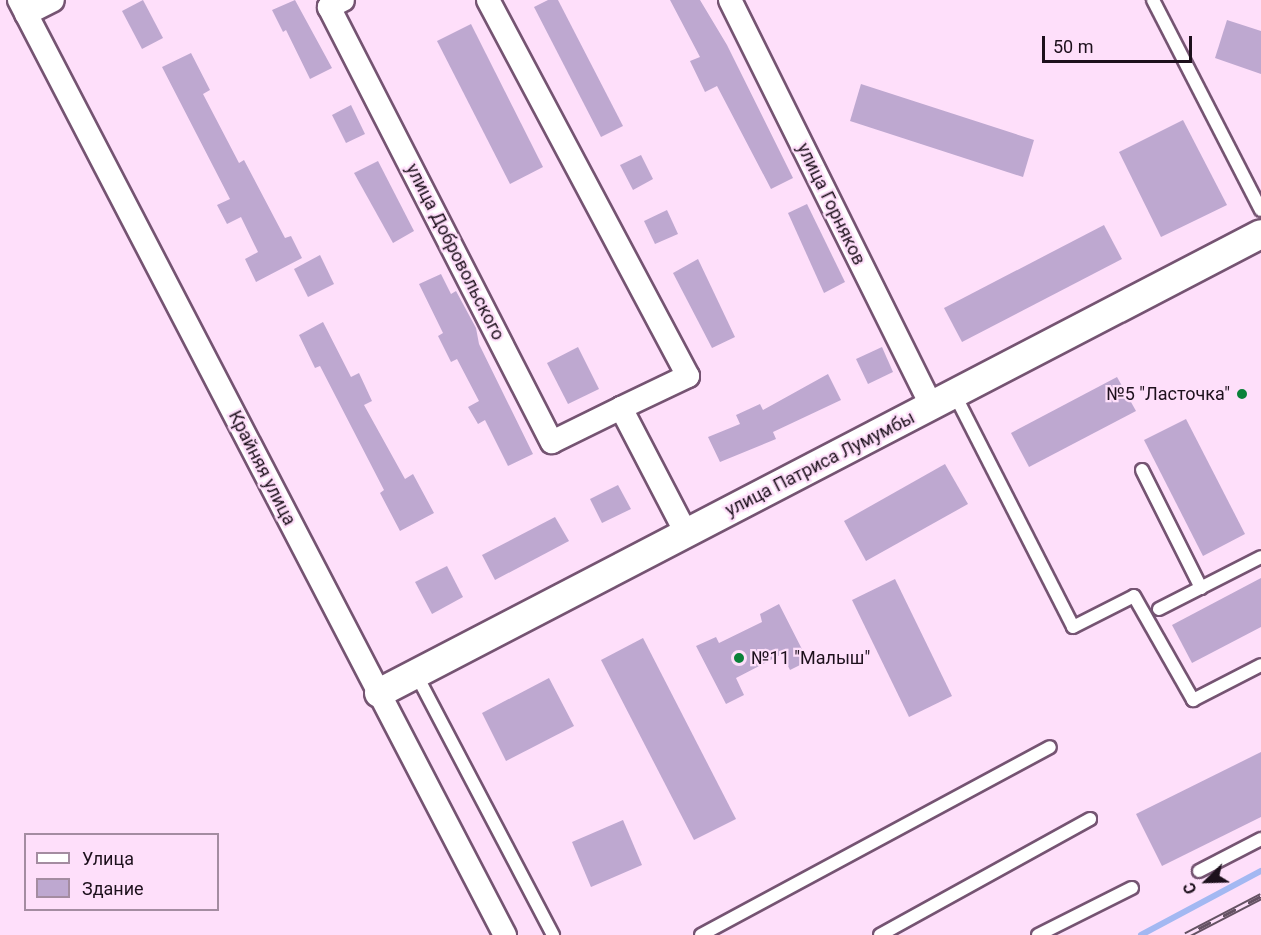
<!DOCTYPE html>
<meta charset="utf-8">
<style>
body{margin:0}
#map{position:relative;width:1261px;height:935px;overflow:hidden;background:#fedffa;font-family:Roboto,sans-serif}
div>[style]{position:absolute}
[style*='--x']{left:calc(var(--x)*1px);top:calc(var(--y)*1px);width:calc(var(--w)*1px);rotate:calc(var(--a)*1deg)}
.stream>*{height:6px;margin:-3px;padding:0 3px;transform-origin:3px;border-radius:3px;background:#a3b8f2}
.building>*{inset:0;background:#bea8d0}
.roads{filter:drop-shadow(2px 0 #755472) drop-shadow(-2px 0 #755472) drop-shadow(0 2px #755472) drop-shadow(0 -2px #755472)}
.service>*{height:12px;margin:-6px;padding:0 6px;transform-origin:6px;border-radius:6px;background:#fff}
.minor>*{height:22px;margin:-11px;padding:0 11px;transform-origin:11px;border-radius:11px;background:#fff}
.tertiary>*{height:28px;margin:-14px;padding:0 14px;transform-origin:14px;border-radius:14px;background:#fff}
.rail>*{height:7px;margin-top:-3.5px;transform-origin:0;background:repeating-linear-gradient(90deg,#fedffa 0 14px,#655263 0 28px);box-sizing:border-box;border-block:2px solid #655263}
.dots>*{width:16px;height:16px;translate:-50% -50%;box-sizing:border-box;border:3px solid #fedffa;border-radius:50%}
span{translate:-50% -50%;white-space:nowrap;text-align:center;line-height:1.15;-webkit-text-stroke:4.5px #fedffa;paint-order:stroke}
.street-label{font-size:18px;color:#1d101c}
.poi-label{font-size:18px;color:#1d101c}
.right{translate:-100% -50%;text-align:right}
.left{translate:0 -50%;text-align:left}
.legend{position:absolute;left:24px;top:833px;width:195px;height:78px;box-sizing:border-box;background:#fedffa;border:2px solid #a48ca1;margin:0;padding:8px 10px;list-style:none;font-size:18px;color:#1d101c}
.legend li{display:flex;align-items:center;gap:12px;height:30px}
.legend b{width:30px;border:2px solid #a48ca1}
.north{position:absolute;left:1177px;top:851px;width:60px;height:60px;-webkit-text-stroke:4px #fedffa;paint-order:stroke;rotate:247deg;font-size:16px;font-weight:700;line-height:24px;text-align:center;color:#1d101c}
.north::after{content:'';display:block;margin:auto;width:21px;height:27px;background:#1d101c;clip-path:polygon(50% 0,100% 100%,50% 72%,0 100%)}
.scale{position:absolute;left:1042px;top:36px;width:150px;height:27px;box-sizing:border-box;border:3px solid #1d101c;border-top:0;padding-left:8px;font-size:18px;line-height:21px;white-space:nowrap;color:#1d101c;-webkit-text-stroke:4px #fedffa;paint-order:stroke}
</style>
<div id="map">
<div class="stream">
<div style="--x:1141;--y:935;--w:136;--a:-28.1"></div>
</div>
<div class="building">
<div style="clip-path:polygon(143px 0,163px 38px,142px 49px,122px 11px)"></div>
<div style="clip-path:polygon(295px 0,332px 68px,310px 79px,286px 30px,283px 32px,272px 10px)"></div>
<div style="clip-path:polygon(548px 0,558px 0,623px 126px,601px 137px,534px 7px)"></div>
<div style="clip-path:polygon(670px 0,700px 0,727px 45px,793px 178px,771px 189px,717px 86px,705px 92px,690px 61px,700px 57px)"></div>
<div style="clip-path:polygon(1227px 20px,1261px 31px,1261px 74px,1215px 58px)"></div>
<div style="clip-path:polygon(471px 24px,543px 167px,510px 184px,437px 41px)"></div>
<div style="clip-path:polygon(191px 53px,210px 90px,203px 94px,239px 163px,244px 160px,285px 238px,291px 236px,302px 258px,256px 282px,245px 259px,258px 252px,241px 217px,227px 224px,217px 205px,230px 199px,162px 67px)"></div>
<div style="clip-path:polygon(861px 84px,1034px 140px,1023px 177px,850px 121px)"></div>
<div style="clip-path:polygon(351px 105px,365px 134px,346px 143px,332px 115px)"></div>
<div style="clip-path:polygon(1183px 120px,1227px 205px,1161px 237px,1119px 152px)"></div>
<div style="clip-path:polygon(641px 155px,653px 179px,633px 190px,620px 165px)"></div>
<div style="clip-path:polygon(378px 161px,414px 231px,393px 243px,354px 173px)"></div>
<div style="clip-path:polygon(807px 204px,845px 282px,824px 293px,788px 213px)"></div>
<div style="clip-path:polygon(667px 210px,678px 234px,655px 244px,644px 221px)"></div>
<div style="clip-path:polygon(1104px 225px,1122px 259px,962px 342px,944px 308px)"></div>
<div style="clip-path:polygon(320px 255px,334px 284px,308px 297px,294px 269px)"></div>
<div style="clip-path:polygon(698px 259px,735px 337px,712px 348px,673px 273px)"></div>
<div style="clip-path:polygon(441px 274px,451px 294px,456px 291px,476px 328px,479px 344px,533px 454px,508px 466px,485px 420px,478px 424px,468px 407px,479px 401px,457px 359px,451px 362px,438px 336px,443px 333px,419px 284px)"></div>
<div style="clip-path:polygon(323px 322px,351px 377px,359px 373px,372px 401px,364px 405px,405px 479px,413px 474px,434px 513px,400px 531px,380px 493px,384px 490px,320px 366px,315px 368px,299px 335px)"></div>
<div style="clip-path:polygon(578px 347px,599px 389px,568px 404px,547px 363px)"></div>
<div style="clip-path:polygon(882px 347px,893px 372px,868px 384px,856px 359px)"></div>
<div style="clip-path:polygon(828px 374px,841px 400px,773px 432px,776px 439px,720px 462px,708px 437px,740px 424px,736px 415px,760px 404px,763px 410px)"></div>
<div style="clip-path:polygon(1117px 377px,1136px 411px,1029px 467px,1011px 433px)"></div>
<div style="clip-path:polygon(1186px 419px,1245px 534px,1203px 556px,1144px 440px)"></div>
<div style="clip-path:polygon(945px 464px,968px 504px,866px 561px,844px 521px)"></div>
<div style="clip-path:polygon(618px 485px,631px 509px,602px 523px,590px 499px)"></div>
<div style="clip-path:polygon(555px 517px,569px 541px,495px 580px,482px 555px)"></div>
<div style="clip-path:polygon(447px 566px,463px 597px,432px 614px,415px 582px)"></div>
<div style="clip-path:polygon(1261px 578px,1261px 627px,1192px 663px,1172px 625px)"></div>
<div style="clip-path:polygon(895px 579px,952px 696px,909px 717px,852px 600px)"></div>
<div style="clip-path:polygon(779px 604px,808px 661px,790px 670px,782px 654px,736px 678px,744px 695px,726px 704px,696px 646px,716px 637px,719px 643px,762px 622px,760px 614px)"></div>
<div style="clip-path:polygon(643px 638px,736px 819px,694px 840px,601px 660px)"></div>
<div style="clip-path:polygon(549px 678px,574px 726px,506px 761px,482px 713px)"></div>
<div style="clip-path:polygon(1261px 752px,1261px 817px,1162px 866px,1136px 814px)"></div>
<div style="clip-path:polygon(623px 820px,642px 865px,591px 887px,572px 842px)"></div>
</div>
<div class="roads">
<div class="service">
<div style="--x:1153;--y:0;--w:236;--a:62.8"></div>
<div style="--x:955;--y:395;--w:260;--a:63"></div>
<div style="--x:1073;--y:627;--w:68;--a:-26.9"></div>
<div style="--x:1134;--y:596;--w:120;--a:60.4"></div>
<div style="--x:1193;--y:700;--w:76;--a:-27.2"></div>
<div style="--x:1142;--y:470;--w:132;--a:63.4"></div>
<div style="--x:1159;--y:609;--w:114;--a:-27"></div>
<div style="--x:416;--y:674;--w:295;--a:62.3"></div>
<div style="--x:1199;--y:871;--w:70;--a:-27.3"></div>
<div style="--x:701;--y:935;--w:396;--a:-28.3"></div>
<div style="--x:880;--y:935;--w:240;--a:-28.9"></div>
<div style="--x:1038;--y:935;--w:105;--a:-26.6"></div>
</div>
<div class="minor">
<div style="--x:19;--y:0;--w:1054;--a:62.54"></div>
<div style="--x:343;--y:0;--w:16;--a:153"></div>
<div style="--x:329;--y:7;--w:489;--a:62.9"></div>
<div style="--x:552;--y:442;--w:77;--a:-26.2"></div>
<div style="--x:621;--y:408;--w:141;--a:62.5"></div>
<div style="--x:488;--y:0;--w:426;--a:62"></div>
<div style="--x:688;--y:376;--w:74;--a:154.5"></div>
<div style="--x:730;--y:0;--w:454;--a:63.6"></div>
<div style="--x:26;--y:14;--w:30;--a:-27"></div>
</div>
<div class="tertiary">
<div style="--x:379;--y:693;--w:994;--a:-27.49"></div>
</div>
</div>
<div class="rail">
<div style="--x:1186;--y:935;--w:85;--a:-27.5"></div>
</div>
<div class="dots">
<div style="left:1242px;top:394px;background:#0a8139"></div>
<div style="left:739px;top:658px;background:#0a8139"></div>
</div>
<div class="street-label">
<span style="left:831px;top:204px;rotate:64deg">улица Горняков</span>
<span style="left:455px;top:252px;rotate:63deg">улица Добровольского</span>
<span style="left:820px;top:464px;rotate:-27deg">улица Патриса Лумумбы</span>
<span style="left:262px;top:468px;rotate:63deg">Крайняя улица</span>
</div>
<div class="poi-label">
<span class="right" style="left:1230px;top:394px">№5 "Ласточка"</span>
<span class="left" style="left:751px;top:658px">№11 "Малыш"</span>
</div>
<ul class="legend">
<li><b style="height:8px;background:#fff"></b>Улица</li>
<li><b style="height:16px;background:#bea8d0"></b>Здание</li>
</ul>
<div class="north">С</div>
<div class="scale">50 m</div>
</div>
